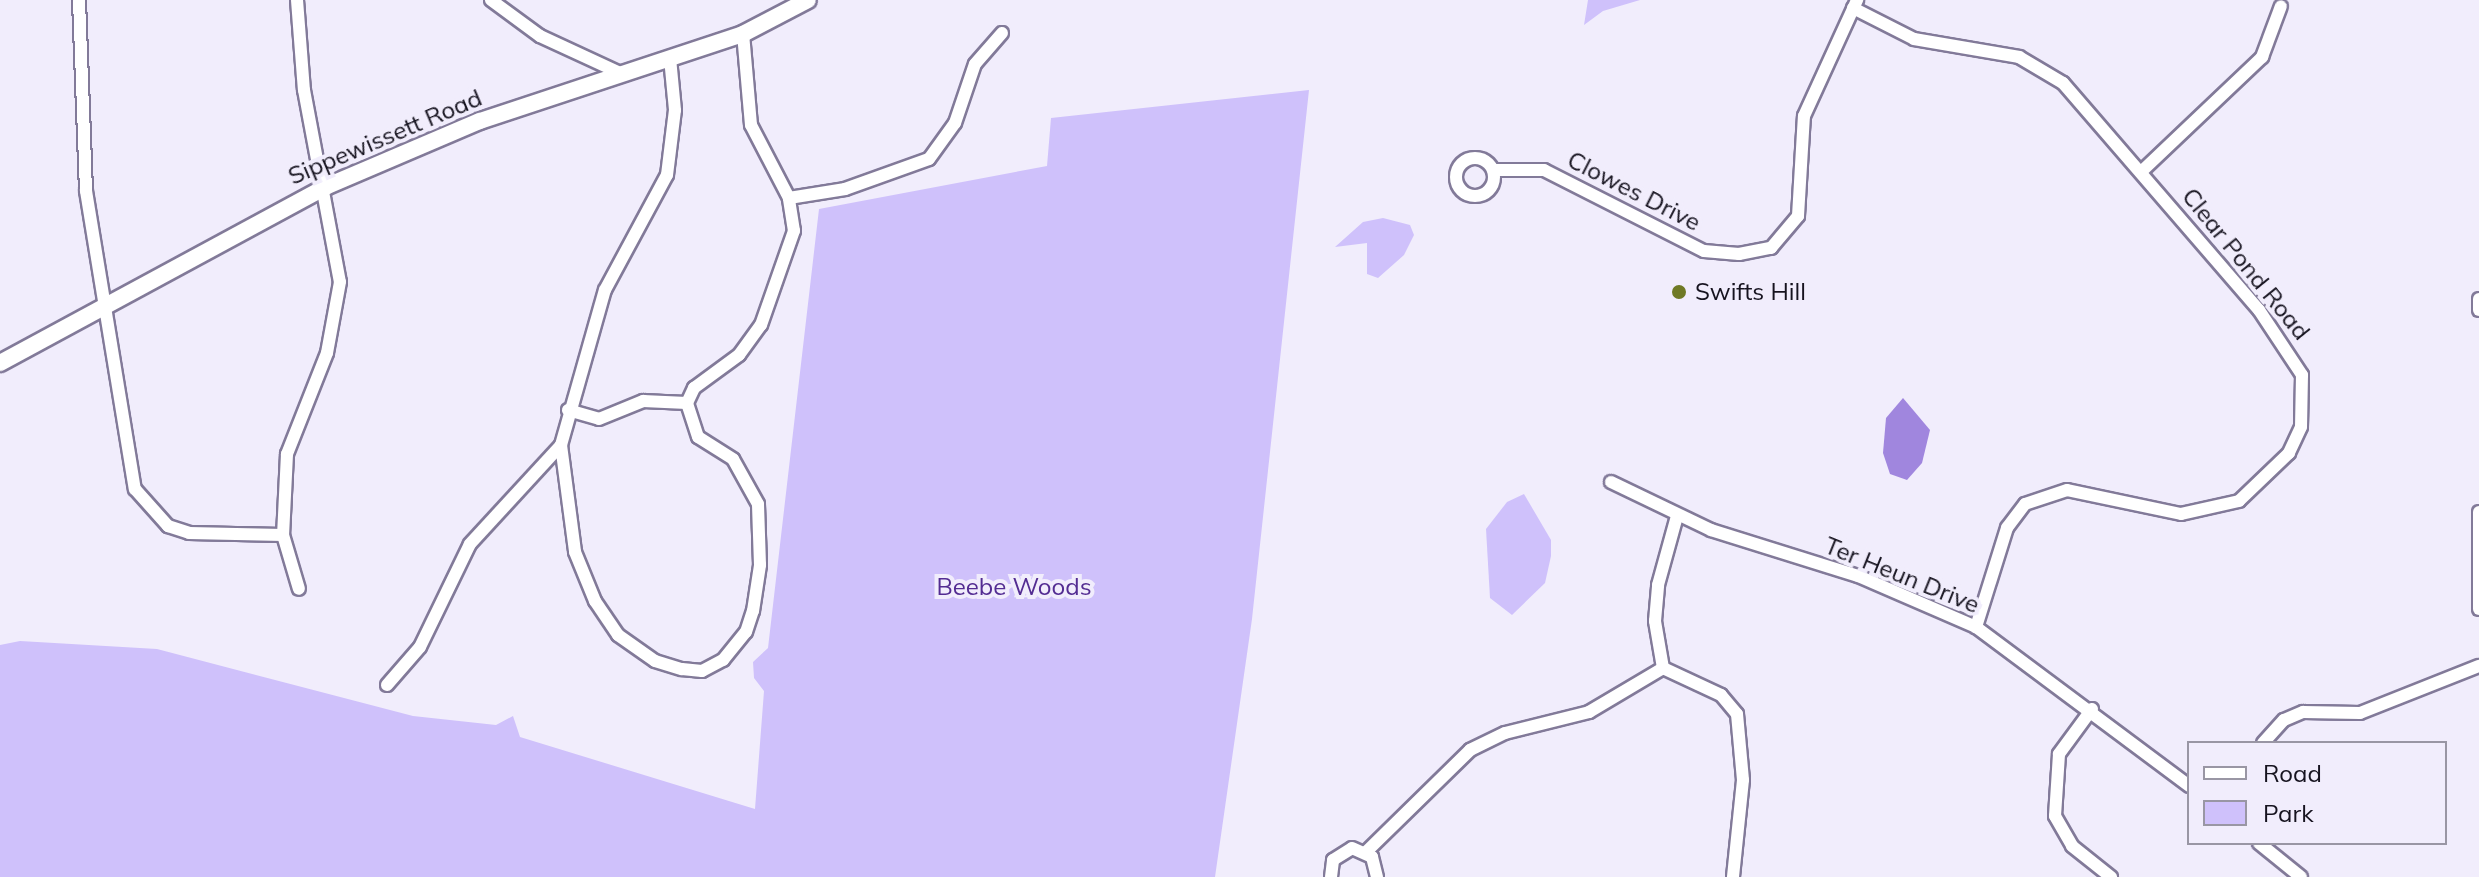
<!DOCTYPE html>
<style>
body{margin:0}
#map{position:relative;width:2479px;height:877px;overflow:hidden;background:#f1edfc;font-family:Mulish,sans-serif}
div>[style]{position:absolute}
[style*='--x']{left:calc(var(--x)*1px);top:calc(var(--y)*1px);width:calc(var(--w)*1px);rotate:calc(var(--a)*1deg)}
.green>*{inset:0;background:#cfc1fb}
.water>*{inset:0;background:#a086de}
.roads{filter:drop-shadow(2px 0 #827a99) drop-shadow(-2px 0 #827a99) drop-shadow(0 2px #827a99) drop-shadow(0 -2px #827a99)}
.street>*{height:12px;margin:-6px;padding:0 6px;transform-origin:6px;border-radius:6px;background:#fff}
.street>.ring{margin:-6px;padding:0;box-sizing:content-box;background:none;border:12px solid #fff;border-radius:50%}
.secondary>*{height:16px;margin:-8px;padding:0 8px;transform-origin:8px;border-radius:8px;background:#fff}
.dots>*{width:22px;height:22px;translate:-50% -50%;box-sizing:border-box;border:4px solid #f1edfc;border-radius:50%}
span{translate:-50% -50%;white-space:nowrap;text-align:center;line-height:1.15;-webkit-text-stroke:8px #f1edfc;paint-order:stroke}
.street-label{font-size:24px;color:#16131f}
.poi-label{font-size:24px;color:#16131f}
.left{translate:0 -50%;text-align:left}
.park-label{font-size:24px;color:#532c92}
.legend{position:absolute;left:2187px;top:741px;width:260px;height:104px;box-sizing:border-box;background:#f1edfc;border:2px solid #9996a4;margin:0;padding:10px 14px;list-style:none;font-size:24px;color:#16131f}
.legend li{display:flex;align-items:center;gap:16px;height:40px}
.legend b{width:40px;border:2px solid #9996a4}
</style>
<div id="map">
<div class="green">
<div style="clip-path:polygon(1588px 0,1640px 0,1603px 11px,1584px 25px)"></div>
<div style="clip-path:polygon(1309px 90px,1252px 619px,1215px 877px,0 877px,0 645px,20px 641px,157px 649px,413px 716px,496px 725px,513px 716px,520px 737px,755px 809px,764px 691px,754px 678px,753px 662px,768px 648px,819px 209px,1047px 166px,1051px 118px)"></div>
<div style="clip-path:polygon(1383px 218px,1410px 225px,1414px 235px,1404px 255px,1378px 278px,1367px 274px,1367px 243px,1335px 247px,1363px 222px)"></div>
<div style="clip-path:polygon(1524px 494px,1551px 540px,1551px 556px,1545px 583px,1512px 615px,1490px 598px,1486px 529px,1507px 502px)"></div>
</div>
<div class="water">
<div style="clip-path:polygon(1903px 398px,1930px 430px,1922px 463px,1907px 480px,1890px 474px,1883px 453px,1886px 418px)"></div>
</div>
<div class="roads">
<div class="street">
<div style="--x:79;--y:0;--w:191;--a:87.9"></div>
<div style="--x:86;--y:191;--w:302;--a:80.7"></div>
<div style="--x:135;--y:489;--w:50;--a:48.3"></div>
<div style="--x:168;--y:526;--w:22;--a:18"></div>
<div style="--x:189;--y:533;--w:94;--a:1.2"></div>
<div style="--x:297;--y:0;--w:90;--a:85.6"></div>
<div style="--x:304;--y:90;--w:195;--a:79.4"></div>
<div style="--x:340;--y:282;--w:72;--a:100.4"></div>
<div style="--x:327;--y:353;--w:109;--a:111.6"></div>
<div style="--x:287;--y:454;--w:81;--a:92.8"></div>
<div style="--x:283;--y:535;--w:56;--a:73.5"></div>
<div style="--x:491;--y:0;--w:61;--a:36.3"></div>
<div style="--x:540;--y:36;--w:88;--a:24.8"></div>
<div style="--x:1853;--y:8;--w:68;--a:26.9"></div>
<div style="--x:1914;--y:39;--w:107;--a:9.7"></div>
<div style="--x:2019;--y:57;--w:51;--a:30.6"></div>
<div style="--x:2063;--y:83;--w:300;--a:49.2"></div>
<div style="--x:2259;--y:310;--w:78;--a:56.5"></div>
<div style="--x:2302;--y:375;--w:52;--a:91.1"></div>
<div style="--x:2301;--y:427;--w:29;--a:115"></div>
<div style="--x:2289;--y:453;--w:69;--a:136.2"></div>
<div style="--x:2239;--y:501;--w:59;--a:167.4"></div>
<div style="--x:2181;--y:514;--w:116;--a:-168.1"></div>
<div style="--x:2067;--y:490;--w:44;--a:161.6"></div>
<div style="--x:2025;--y:504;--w:30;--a:127"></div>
<div style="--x:2007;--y:528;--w:104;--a:107.4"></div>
<div class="ring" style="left:1456px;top:158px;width:26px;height:26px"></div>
<div style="--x:1493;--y:170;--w:51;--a:0"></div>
<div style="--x:1544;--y:170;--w:179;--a:26.9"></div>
<div style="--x:1704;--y:251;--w:35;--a:5"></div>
<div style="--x:1739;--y:254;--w:33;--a:-11"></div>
<div style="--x:1771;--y:248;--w:42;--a:-49.8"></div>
<div style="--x:1798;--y:216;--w:100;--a:-86.6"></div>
<div style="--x:1804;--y:116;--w:128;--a:-65.4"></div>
<div style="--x:2142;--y:171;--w:166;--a:-43.5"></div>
<div style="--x:2262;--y:57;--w:54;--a:-69.6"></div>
<div style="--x:789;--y:198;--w:57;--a:-9.1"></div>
<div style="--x:845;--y:189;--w:89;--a:-19.7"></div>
<div style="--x:929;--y:159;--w:44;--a:-54.2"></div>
<div style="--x:955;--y:123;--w:62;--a:-71.3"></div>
<div style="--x:975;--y:64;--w:41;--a:-48.9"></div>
<div style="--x:2479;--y:299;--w:11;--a:90"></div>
<div style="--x:568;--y:410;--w:32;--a:16"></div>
<div style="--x:599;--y:419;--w:48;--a:-22.2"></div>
<div style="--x:643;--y:401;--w:44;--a:2.6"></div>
<div style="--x:561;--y:445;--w:108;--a:82.5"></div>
<div style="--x:575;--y:552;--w:53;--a:67.8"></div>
<div style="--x:595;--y:601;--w:41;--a:55.9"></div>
<div style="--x:618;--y:635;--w:45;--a:35.1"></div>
<div style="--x:655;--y:661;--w:28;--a:17"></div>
<div style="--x:682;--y:669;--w:20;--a:6"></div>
<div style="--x:702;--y:671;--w:24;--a:-28"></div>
<div style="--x:723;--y:660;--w:36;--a:-51"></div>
<div style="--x:746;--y:632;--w:22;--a:-72"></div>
<div style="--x:753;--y:611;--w:47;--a:-81.3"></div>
<div style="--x:760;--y:565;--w:61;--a:-91.9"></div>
<div style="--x:758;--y:504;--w:51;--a:-119.1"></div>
<div style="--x:733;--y:459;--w:41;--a:-147.8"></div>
<div style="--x:698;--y:437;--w:36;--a:-108"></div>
<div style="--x:687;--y:403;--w:17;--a:-65"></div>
<div style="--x:694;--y:388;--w:56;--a:-36.3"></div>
<div style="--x:739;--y:355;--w:37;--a:-54"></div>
<div style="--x:761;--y:325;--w:100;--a:-70.7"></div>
<div style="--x:794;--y:231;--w:33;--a:-99"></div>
<div style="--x:789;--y:198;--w:82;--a:-117.5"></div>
<div style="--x:751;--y:125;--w:91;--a:-95"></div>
<div style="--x:1611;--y:482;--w:111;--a:25.6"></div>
<div style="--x:1711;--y:530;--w:154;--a:17.4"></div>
<div style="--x:1858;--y:576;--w:129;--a:23.4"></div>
<div style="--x:1976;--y:627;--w:266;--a:36.7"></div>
<div style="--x:2479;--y:512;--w:97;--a:90"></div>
<div style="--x:1663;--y:668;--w:48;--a:-99.7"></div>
<div style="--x:1655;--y:621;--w:36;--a:-85"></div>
<div style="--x:1658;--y:585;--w:72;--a:-74.6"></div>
<div style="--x:387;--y:685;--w:50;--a:-49"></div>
<div style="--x:420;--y:647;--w:114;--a:-64.1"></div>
<div style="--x:470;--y:544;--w:134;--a:-47.4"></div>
<div style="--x:561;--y:445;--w:161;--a:-74.2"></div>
<div style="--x:605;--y:290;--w:131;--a:-61.7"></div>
<div style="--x:667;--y:175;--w:65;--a:-83"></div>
<div style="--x:675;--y:110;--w:52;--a:-95.5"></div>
<div style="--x:2092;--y:709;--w:56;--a:126.3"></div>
<div style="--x:2059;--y:754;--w:62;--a:93.7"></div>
<div style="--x:2055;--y:816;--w:34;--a:60"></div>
<div style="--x:2072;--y:846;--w:50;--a:38.5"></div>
<div style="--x:2263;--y:743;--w:31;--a:-48"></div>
<div style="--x:2284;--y:720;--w:21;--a:-23"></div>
<div style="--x:2303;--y:712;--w:57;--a:1"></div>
<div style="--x:2360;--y:713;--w:128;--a:-21.6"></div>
<div style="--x:2259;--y:843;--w:54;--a:39"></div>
<div style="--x:1366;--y:852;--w:146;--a:-44.4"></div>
<div style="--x:1470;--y:750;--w:39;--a:-26"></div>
<div style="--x:1505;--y:733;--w:87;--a:-14"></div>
<div style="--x:1589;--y:712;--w:86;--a:-30.7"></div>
<div style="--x:1663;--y:668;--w:64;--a:25"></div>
<div style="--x:1721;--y:695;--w:25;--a:50"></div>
<div style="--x:1737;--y:714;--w:66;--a:84.8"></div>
<div style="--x:1743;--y:780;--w:98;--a:95.9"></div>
<div style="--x:1331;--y:877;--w:17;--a:-83"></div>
<div style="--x:1333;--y:860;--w:22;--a:-32"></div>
<div style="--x:1352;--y:848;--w:22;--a:24"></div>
<div style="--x:1372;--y:857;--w:21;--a:76"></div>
</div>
<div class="secondary">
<div style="--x:0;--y:363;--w:370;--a:-28.4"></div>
<div style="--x:325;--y:187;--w:168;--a:-23.1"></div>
<div style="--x:480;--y:121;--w:277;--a:-18.3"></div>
<div style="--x:743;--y:34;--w:73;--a:-27.6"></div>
</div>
</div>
<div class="dots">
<div style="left:1679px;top:292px;background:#6f7925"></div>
</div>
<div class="street-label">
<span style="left:385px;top:137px;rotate:-23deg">Sippewissett Road</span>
<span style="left:1634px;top:191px;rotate:27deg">Clowes Drive</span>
<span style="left:2246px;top:264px;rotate:51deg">Clear Pond Road</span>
<span style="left:1902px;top:575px;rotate:22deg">Ter Heun Drive</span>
</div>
<div class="poi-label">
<span class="left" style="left:1695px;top:292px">Swifts Hill</span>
</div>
<div class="park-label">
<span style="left:1014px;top:587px">Beebe Woods</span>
</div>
<ul class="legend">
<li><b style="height:10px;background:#fff"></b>Road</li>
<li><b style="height:22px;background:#cfc1fb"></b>Park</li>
</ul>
</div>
